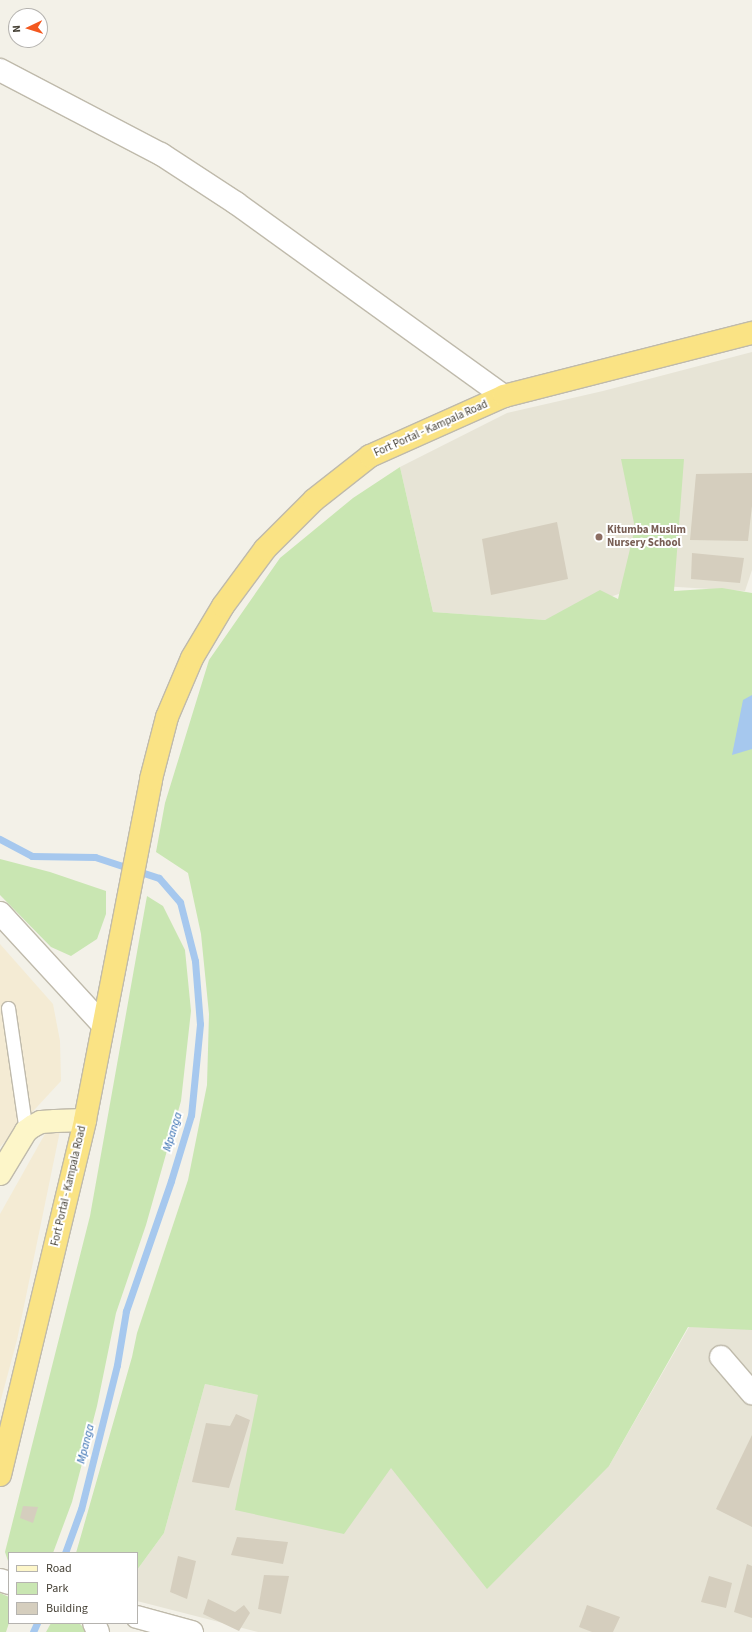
<!DOCTYPE html>
<style>
body{margin:0}
#map{position:relative;width:752px;height:1632px;overflow:hidden;background:#f3f1e8;font-family:"Source Sans 3",sans-serif}
div>[style]{position:absolute}
[style*='--x']{left:calc(var(--x)*1px);top:calc(var(--y)*1px);width:calc(var(--w)*1px);rotate:calc(var(--a)*1deg)}
.residential>*{inset:0;background:#e7e4d6}
.commercial>*{inset:0;background:#f4ebd4}
.green>*{inset:0;background:#c9e6b2}
.water>*{inset:0;background:#a6c8ee}
.stream>*{height:7px;margin:-3.5px;padding:0 3.5px;transform-origin:3.5px;border-radius:3.5px;background:#a6c8ee}
.building>*{inset:0;background:#d5cebe}
.roads{filter:drop-shadow(1px 0 #bfbaab) drop-shadow(-1px 0 #bfbaab) drop-shadow(0 1px #bfbaab) drop-shadow(0 -1px #bfbaab)}
.service>*{height:13px;margin:-6.5px;padding:0 6.5px;transform-origin:6.5px;border-radius:6.5px;background:#fff}
.minor>*{height:22px;margin:-11px;padding:0 11px;transform-origin:11px;border-radius:11px;background:#fff}
.tertiary>*{height:22px;margin:-11px;padding:0 11px;transform-origin:11px;border-radius:11px;background:#fff}
.secondary>*{height:22px;margin:-11px;padding:0 11px;transform-origin:11px;border-radius:11px;background:#fdf6c9}
.trunk>*{height:22px;margin:-11px;padding:0 11px;transform-origin:11px;border-radius:11px;background:#fae384}
.dots>*{width:11px;height:11px;translate:-50% -50%;box-sizing:border-box;border:2px solid #fff;border-radius:50%}
span{translate:-50% -50%;white-space:nowrap;text-align:center;line-height:1.15;-webkit-text-stroke:4px #fff;paint-order:stroke}
.street-label{font-size:11px;color:#474237}
.education-label{font-size:11px;color:#785e54;font-weight:700}
.left{translate:0 -50%;text-align:left}
.water-label{font-size:12px;color:#336caf;font-style:italic}
.legend{position:absolute;left:8px;top:1552px;width:130px;height:72px;box-sizing:border-box;background:#fff;border:1px solid #b5b3af;margin:0;padding:5px 7px;list-style:none;font-size:12px;color:#474237}
.legend li{display:flex;align-items:center;gap:8px;height:20px}
.legend b{width:20px;border:1px solid #b5b3af}
.north{position:absolute;left:8px;top:8px;width:40px;height:40px;box-sizing:border-box;background:#fff;border:1px solid #b5b3af;border-radius:50%;rotate:266deg;font-size:11px;font-weight:700;line-height:16px;text-align:center;color:#474237}
.north::after{content:'';display:block;margin:auto;width:14px;height:18px;background:#f3581f;clip-path:polygon(50% 0,100% 100%,50% 72%,0 100%)}
</style>
<div id="map">
<div class="residential">
<div style="clip-path:polygon(752px 352px,752px 570px,745px 591px,644px 585px,545px 620px,433px 612px,400px 467px,507px 413px,603px 391px)"></div>
<div style="clip-path:polygon(689px 1327px,752px 1328px,752px 1632px,258px 1632px,137px 1601px,137px 1570px,164px 1533px,205px 1384px,258px 1395px,391px 1467px,609px 1466px)"></div>
</div>
<div class="commercial">
<div style="clip-path:polygon(0 944px,53px 1004px,60px 1041px,61px 1081px,0 1147px)"></div>
<div style="clip-path:polygon(50px 1125px,61px 1126px,17px 1340px,0 1403px,0 1214px)"></div>
</div>
<div class="green">
<div style="clip-path:polygon(621px 459px,684px 459px,674px 591px,722px 588px,752px 593px,752px 1330px,688px 1327px,609px 1466px,487px 1589px,391px 1468px,344px 1534px,235px 1510px,258px 1395px,205px 1384px,164px 1533px,137px 1570px,137px 1553px,76px 1553px,132px 1357px,137px 1333px,188px 1180px,207px 1085px,209px 1014px,201px 934px,188px 873px,156px 852px,165px 803px,209px 660px,280px 558px,353px 498px,400px 467px,433px 612px,545px 620px,600px 590px,618px 599px,635px 528px)"></div>
<div style="clip-path:polygon(0 859px,50px 872px,106px 891px,106px 914px,97px 939px,71px 956px,51px 947px,0 895px)"></div>
<div style="clip-path:polygon(147px 896px,163px 906px,185px 950px,191px 1011px,181px 1101px,146px 1225px,116px 1313px,97px 1406px,72px 1502px,53px 1553px,9px 1553px,9px 1564px,5px 1552px,90px 1216px)"></div>
<div style="clip-path:polygon(0 1593px,9px 1597px,9px 1623px,6px 1632px,0 1632px)"></div>
<div style="clip-path:polygon(51px 1623px,79px 1623px,88px 1632px,46px 1632px)"></div>
</div>
<div class="water">
<div style="clip-path:polygon(752px 695px,752px 749px,732px 755px,743px 700px)"></div>
</div>
<div class="stream">
<div style="--x:0;--y:839;--w:36;--a:28"></div>
<div style="--x:32;--y:856;--w:63;--a:0.9"></div>
<div style="--x:95;--y:857;--w:67;--a:18.2"></div>
<div style="--x:159;--y:878;--w:32;--a:49"></div>
<div style="--x:180;--y:902;--w:61;--a:75.7"></div>
<div style="--x:195;--y:961;--w:63;--a:85.5"></div>
<div style="--x:200;--y:1024;--w:91;--a:95.6"></div>
<div style="--x:191;--y:1115;--w:69;--a:106.9"></div>
<div style="--x:171;--y:1181;--w:138;--a:109.1"></div>
<div style="--x:126;--y:1311;--w:55;--a:99.5"></div>
<div style="--x:117;--y:1365;--w:148;--a:104"></div>
<div style="--x:81;--y:1509;--w:47;--a:110"></div>
<div style="--x:33;--y:1632;--w:10;--a:-66"></div>
</div>
<div class="building">
<div style="clip-path:polygon(752px 473px,752px 506px,748px 541px,690px 540px,696px 474px)"></div>
<div style="clip-path:polygon(557px 522px,568px 579px,491px 595px,482px 539px)"></div>
<div style="clip-path:polygon(692px 553px,744px 558px,740px 583px,691px 579px)"></div>
<div style="clip-path:polygon(236px 1414px,250px 1420px,229px 1488px,192px 1482px,206px 1423px,230px 1426px)"></div>
<div style="clip-path:polygon(752px 1435px,752px 1527px,716px 1509px)"></div>
<div style="clip-path:polygon(23px 1506px,38px 1507px,33px 1523px,20px 1518px)"></div>
<div style="clip-path:polygon(237px 1537px,288px 1542px,283px 1564px,231px 1555px)"></div>
<div style="clip-path:polygon(178px 1556px,196px 1561px,187px 1599px,170px 1592px)"></div>
<div style="clip-path:polygon(747px 1564px,752px 1566px,752px 1618px,734px 1612px)"></div>
<div style="clip-path:polygon(264px 1575px,289px 1576px,281px 1614px,258px 1609px)"></div>
<div style="clip-path:polygon(709px 1576px,732px 1583px,726px 1608px,701px 1602px)"></div>
<div style="clip-path:polygon(208px 1599px,235px 1612px,244px 1605px,250px 1613px,239px 1631px,203px 1614px)"></div>
<div style="clip-path:polygon(587px 1605px,620px 1617px,613px 1632px,592px 1632px,579px 1627px)"></div>
</div>
<div class="roads">
<div class="service">
<div style="--x:8;--y:1008;--w:124;--a:81.7"></div>
</div>
<div class="minor">
<div style="--x:0;--y:70;--w:182;--a:27.6"></div>
<div style="--x:161;--y:154;--w:90;--a:33.2"></div>
<div style="--x:236;--y:203;--w:330;--a:35.8"></div>
<div style="--x:721;--y:1357;--w:48;--a:49.3"></div>
<div style="--x:94;--y:1623;--w:10;--a:66"></div>
</div>
<div class="tertiary">
<div style="--x:0;--y:913;--w:152;--a:47.4"></div>
<div style="--x:0;--y:1580;--w:9;--a:18"></div>
<div style="--x:137;--y:1617;--w:57;--a:15.3"></div>
</div>
<div class="secondary">
<div style="--x:0;--y:1174;--w:50;--a:-58.8"></div>
<div style="--x:26;--y:1131;--w:9;--a:-36"></div>
<div style="--x:33;--y:1126;--w:9;--a:-27"></div>
<div style="--x:41;--y:1122;--w:14;--a:-4"></div>
<div style="--x:55;--y:1121;--w:30;--a:-2"></div>
</div>
<div class="trunk">
<div style="--x:0;--y:1475;--w:365;--a:-76.5"></div>
<div style="--x:85;--y:1120;--w:347;--a:-79"></div>
<div style="--x:151;--y:779;--w:64;--a:-75.5"></div>
<div style="--x:167;--y:717;--w:64;--a:-67"></div>
<div style="--x:192;--y:658;--w:61;--a:-59.2"></div>
<div style="--x:223;--y:606;--w:71;--a:-53.6"></div>
<div style="--x:265;--y:549;--w:69;--a:-45"></div>
<div style="--x:314;--y:500;--w:71;--a:-38.2"></div>
<div style="--x:370;--y:456;--w:147;--a:-24.1"></div>
<div style="--x:504;--y:396;--w:256;--a:-14.3"></div>
</div>
</div>
<div class="dots">
<div style="left:599px;top:537px;background:#8d6e63"></div>
</div>
<div class="street-label">
<span style="left:431px;top:429px;rotate:-24deg">Fort Portal - Kampala Road</span>
<span style="left:69px;top:1186px;rotate:-77deg">Fort Portal - Kampala Road</span>
</div>
<div class="education-label">
<span class="left" style="left:607px;top:537px">Kitumba Muslim<br>Nursery School</span>
</div>
<div class="water-label">
<span style="left:173px;top:1132px;rotate:-73deg">Mpanga</span>
<span style="left:86px;top:1444px;rotate:-76deg">Mpanga</span>
</div>
<ul class="legend">
<li><b style="height:5px;background:#fdf6c9"></b>Road</li>
<li><b style="height:11px;background:#c9e6b2"></b>Park</li>
<li><b style="height:11px;background:#d5cebe"></b>Building</li>
</ul>
<div class="north">N</div>
</div>
